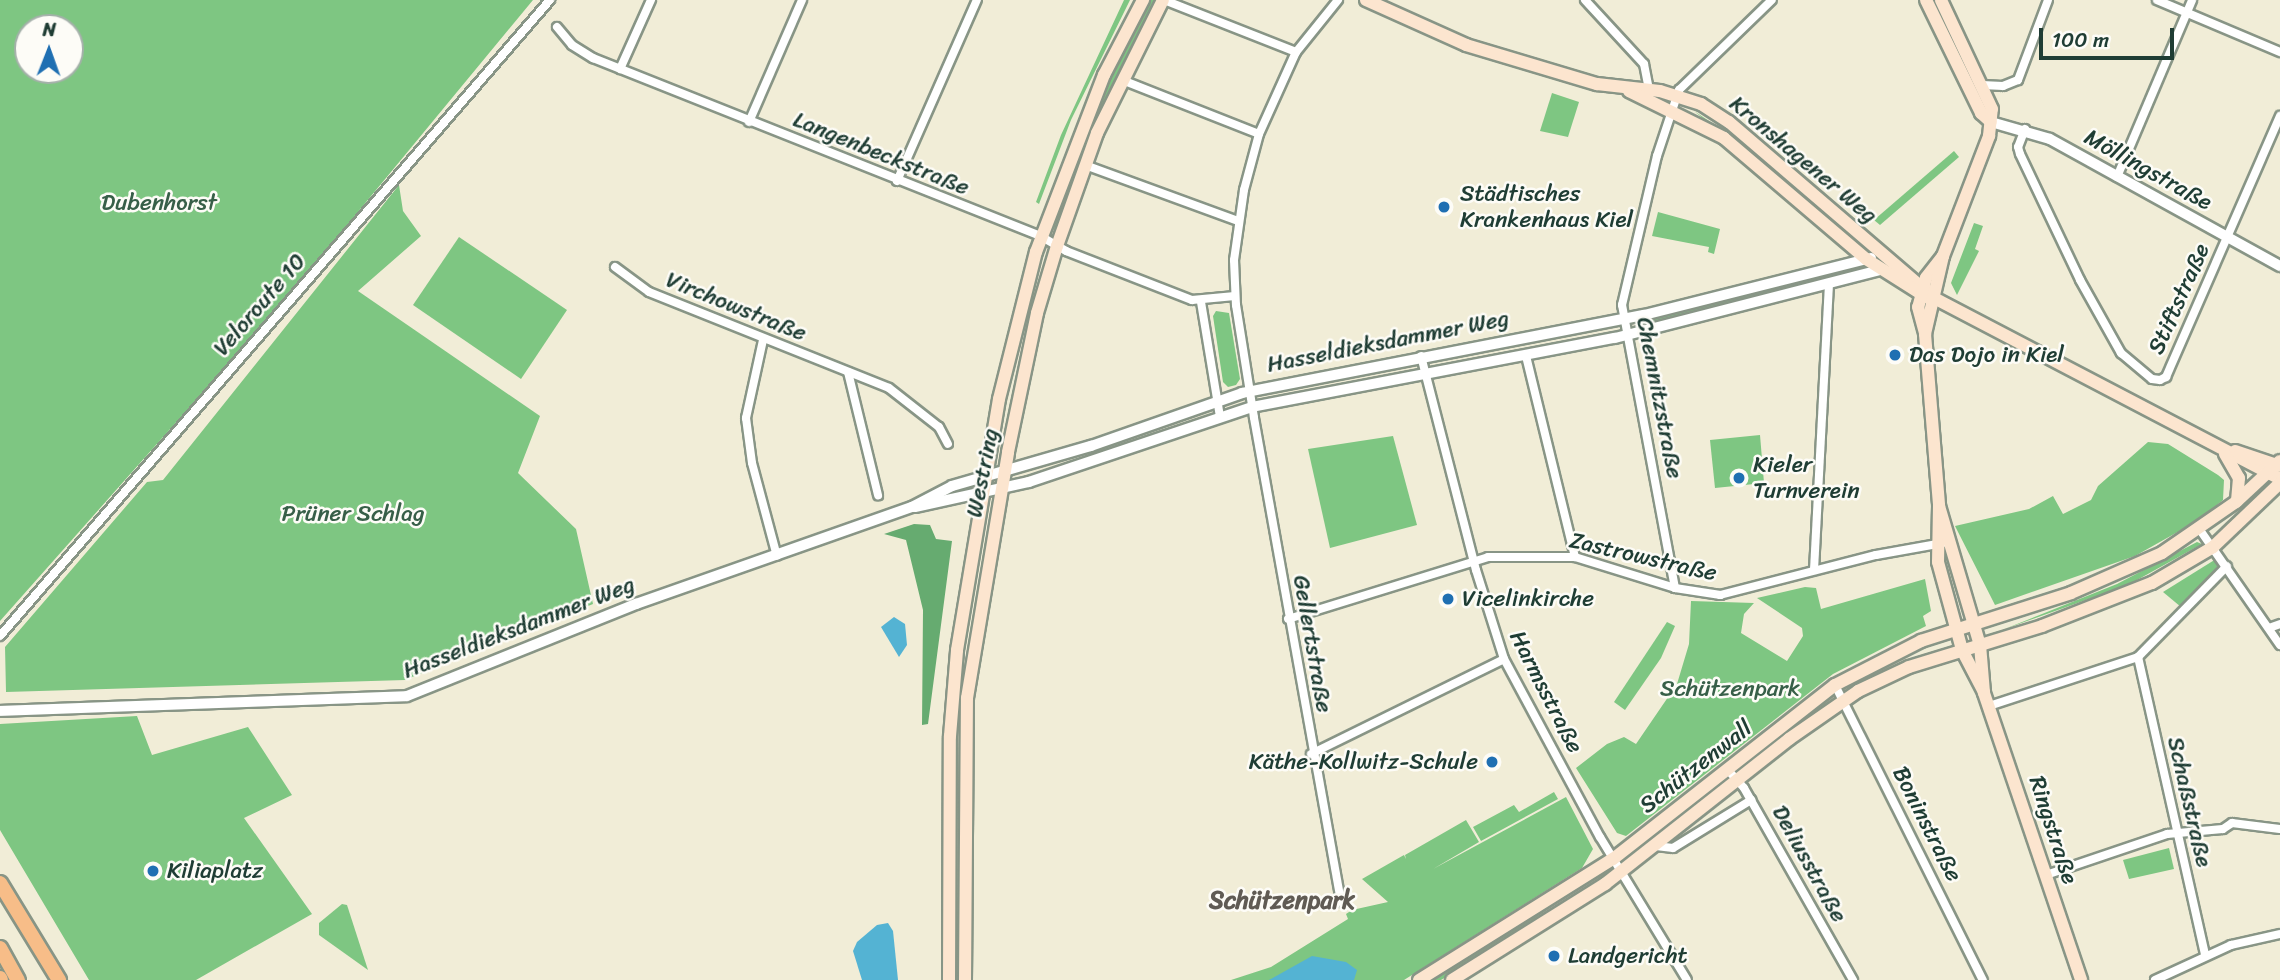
<!DOCTYPE html>
<meta charset="utf-8">
<style>
body{margin:0}
#map{position:relative;width:2280px;height:980px;overflow:hidden;background:#f1edd7;font-family:Sriracha,sans-serif}
div>[style]{position:absolute}
[style*='--x']{left:calc(var(--x)*1px);top:calc(var(--y)*1px);width:calc(var(--w)*1px);rotate:calc(var(--a)*1deg)}
.green>*{inset:0;background:#7ec682}
.forest>*{inset:0;background:#66ab70}
.water>*{inset:0;background:#54b3d3}
.roads{filter:drop-shadow(2px 0 #889586) drop-shadow(-2px 0 #889586) drop-shadow(0 2px #889586) drop-shadow(0 -2px #889586)}
.minor>*{height:8px;margin:-4px;padding:0 4px;transform-origin:4px;border-radius:4px;background:#fff}
.tertiary>*{height:10px;margin:-5px;padding:0 5px;transform-origin:5px;border-radius:5px;background:#fff}
.secondary>*{height:12px;margin:-6px;padding:0 6px;transform-origin:6px;border-radius:6px;background:#fce5cf}
.trunk>*{height:14px;margin:-7px;padding:0 7px;transform-origin:7px;border-radius:7px;background:#f7bd88}
.dots>*{width:19px;height:19px;translate:-50% -50%;box-sizing:border-box;border:4px solid #fdfcf7;border-radius:50%}
span{translate:-50% -50%;white-space:nowrap;text-align:center;line-height:1.15;-webkit-text-stroke:5px #fdfcf7;paint-order:stroke}
.street-label{font-size:23px;color:#1f3d34}
.poi-label{font-size:23px;color:#1f3d34}
.left{translate:0 -50%;text-align:left}
.right{translate:-100% -50%;text-align:right}
.park-label{font-size:23px;color:#375f48}
.neighbourhood-label{font-size:24px;color:#605b54;font-weight:700}
.north{position:absolute;left:14px;top:14px;width:70px;height:70px;box-sizing:border-box;background:#fdfcf7;border:2px solid #a4b0a9;border-radius:50%;rotate:1deg;font-size:19px;font-weight:700;line-height:28px;text-align:center;color:#1f3d34}
.north::after{content:'';display:block;margin:auto;width:24px;height:32px;background:#1f6fb2;clip-path:polygon(50% 0,100% 100%,50% 72%,0 100%)}
.scale{position:absolute;left:2039px;top:28px;width:135px;height:32px;box-sizing:border-box;border:4px solid #1f3d34;border-top:0;padding-left:9px;font-size:21px;line-height:24px;white-space:nowrap;color:#1f3d34;-webkit-text-stroke:5px #fdfcf7;paint-order:stroke}
</style>
<div id="map">
<div class="green">
<div style="clip-path:polygon(evenodd,0 0,533px 0,296px 287px,0 621px,0 0,70px 28px,70px 70px,28px 70px,28px 28px,70px 28px)"></div>
<div style="clip-path:polygon(1124px 0,1130px 0,1071px 120px,1039px 204px,1036px 202px,1061px 135px)"></div>
<div style="clip-path:polygon(1148px 0,1157px 0,1057px 229px,1054px 228px,1108px 78px)"></div>
<div style="clip-path:polygon(1552px 93px,1579px 102px,1568px 137px,1540px 131px)"></div>
<div style="clip-path:polygon(1694px 111px,1760px 155px,1850px 234px,1848px 236px)"></div>
<div style="clip-path:polygon(1954px 151px,1959px 157px,1880px 225px,1874px 220px)"></div>
<div style="clip-path:polygon(399px 185px,403px 211px,421px 236px,358px 291px,540px 416px,518px 473px,576px 529px,593px 604px,405px 680px,6px 692px,5px 647px,147px 482px,163px 480px)"></div>
<div style="clip-path:polygon(1658px 212px,1720px 229px,1714px 254px,1708px 252px,1709px 247px,1652px 236px)"></div>
<div style="clip-path:polygon(1974px 223px,1983px 226px,1975px 249px,1979px 251px,1957px 295px,1951px 283px)"></div>
<div style="clip-path:polygon(459px 237px,567px 310px,521px 379px,413px 305px)"></div>
<div style="clip-path:polygon(1851px 269px,1649px 325px,1647px 319px)"></div>
<div style="clip-path:polygon(1216px 311px,1229px 313px,1240px 379px,1236px 385px,1228px 387px,1223px 382px,1213px 316px)"></div>
<div style="clip-path:polygon(1760px 435px,1764px 483px,1715px 488px,1710px 440px)"></div>
<div style="clip-path:polygon(1393px 436px,1417px 525px,1330px 548px,1308px 449px)"></div>
<div style="clip-path:polygon(2148px 442px,2168px 444px,2218px 475px,2224px 480px,2223px 500px,2199px 520px,2135px 556px,1995px 605px,1955px 526px,2029px 509px,2053px 496px,2063px 514px,2091px 500px,2098px 486px)"></div>
<div style="clip-path:polygon(2197px 542px,2202px 544px,2128px 585px,2002px 630px,2117px 584px)"></div>
<div style="clip-path:polygon(2216px 559px,2220px 564px,2181px 607px,2163px 592px)"></div>
<div style="clip-path:polygon(1925px 579px,1931px 611px,1923px 616px,1926px 626px,1833px 674px,1626px 836px,1617px 833px,1576px 768px,1607px 744px,1624px 737px,1636px 744px,1677px 684px,1689px 644px,1691px 601px,1754px 603px,1744px 614px,1741px 633px,1787px 661px,1803px 636px,1802px 628px,1757px 598px,1805px 587px,1816px 588px,1821px 609px)"></div>
<div style="clip-path:polygon(1667px 622px,1675px 626px,1661px 658px,1625px 710px,1614px 702px)"></div>
<div style="clip-path:polygon(137px 716px,152px 755px,248px 727px,292px 795px,244px 818px,312px 914px,196px 980px,89px 980px,0 830px,0 724px)"></div>
<div style="clip-path:polygon(1554px 792px,1558px 799px,1481px 841px,1473px 827px,1514px 805px,1519px 812px)"></div>
<div style="clip-path:polygon(1566px 797px,1593px 849px,1582px 868px,1404px 980px,1231px 980px,1271px 967px,1348px 919px,1346px 914px,1352px 910px,1388px 902px,1362px 879px,1404px 855px,1406px 859px,1405px 855px,1466px 820px,1479px 842px,1433px 869px)"></div>
<div style="clip-path:polygon(2169px 848px,2174px 869px,2129px 879px,2123px 860px)"></div>
<div style="clip-path:polygon(1595px 875px,1494px 948px,1441px 980px,1431px 980px)"></div>
<div style="clip-path:polygon(342px 904px,347px 905px,368px 970px,319px 935px,319px 923px)"></div>
</div>
<div class="forest">
<div style="clip-path:polygon(914px 524px,930px 525px,936px 539px,952px 541px,928px 724px,922px 725px,923px 610px,906px 540px,884px 534px)"></div>
</div>
<div class="water">
<div style="clip-path:polygon(894px 617px,905px 624px,907px 645px,899px 657px,881px 627px)"></div>
<div style="clip-path:polygon(888px 923px,893px 931px,898px 980px,862px 980px,853px 951px,857px 942px,877px 925px)"></div>
<div style="clip-path:polygon(1312px 956px,1346px 962px,1357px 970px,1354px 980px,1269px 980px)"></div>
</div>
<div class="roads">
<div class="minor">
<div style="--x:1164;--y:0;--w:142;--a:21.5"></div>
<div style="--x:1338;--y:0;--w:67;--a:128.9"></div>
<div style="--x:1296;--y:52;--w:90;--a:114.3"></div>
<div style="--x:1259;--y:134;--w:58;--a:105"></div>
<div style="--x:1244;--y:190;--w:71;--a:98.1"></div>
<div style="--x:1234;--y:260;--w:45;--a:87.5"></div>
<div style="--x:1236;--y:305;--w:114;--a:80.9"></div>
<div style="--x:1254;--y:418;--w:492;--a:79.8"></div>
<div style="--x:1585;--y:0;--w:87;--a:47.3"></div>
<div style="--x:1644;--y:64;--w:25;--a:79"></div>
<div style="--x:2157;--y:0;--w:134;--a:22.9"></div>
<div style="--x:557;--y:27;--w:23;--a:50"></div>
<div style="--x:572;--y:45;--w:25;--a:32"></div>
<div style="--x:593;--y:58;--w:483;--a:21.7"></div>
<div style="--x:1042;--y:237;--w:28;--a:30"></div>
<div style="--x:1066;--y:251;--w:135;--a:21.3"></div>
<div style="--x:1192;--y:300;--w:43;--a:-5.3"></div>
<div style="--x:620;--y:69;--w:76;--a:-65.8"></div>
<div style="--x:1122;--y:80;--w:147;--a:21.5"></div>
<div style="--x:1982;--y:85;--w:21;--a:3"></div>
<div style="--x:2003;--y:86;--w:16;--a:-22"></div>
<div style="--x:2018;--y:80;--w:85;--a:-69.4"></div>
<div style="--x:749;--y:122;--w:133;--a:-66.5"></div>
<div style="--x:2025;--y:129;--w:19;--a:111"></div>
<div style="--x:2018;--y:147;--w:7;--a:74"></div>
<div style="--x:2020;--y:154;--w:140;--a:64.5"></div>
<div style="--x:2080;--y:280;--w:84;--a:60.7"></div>
<div style="--x:2121;--y:353;--w:40;--a:40"></div>
<div style="--x:2152;--y:379;--w:8;--a:7"></div>
<div style="--x:2160;--y:380;--w:7;--a:-27"></div>
<div style="--x:2166;--y:377;--w:285;--a:-66.4"></div>
<div style="--x:1085;--y:165;--w:163;--a:20.1"></div>
<div style="--x:2117;--y:177;--w:192;--a:-67"></div>
<div style="--x:897;--y:181;--w:198;--a:-66.2"></div>
<div style="--x:615;--y:267;--w:42;--a:36.3"></div>
<div style="--x:649;--y:292;--w:258;--a:21.8"></div>
<div style="--x:889;--y:388;--w:63;--a:38"></div>
<div style="--x:939;--y:427;--w:19;--a:62"></div>
<div style="--x:1201;--y:302;--w:117;--a:80.6"></div>
<div style="--x:763;--y:340;--w:80;--a:102.3"></div>
<div style="--x:746;--y:418;--w:45;--a:82.4"></div>
<div style="--x:752;--y:463;--w:96;--a:75"></div>
<div style="--x:1421;--y:356;--w:221;--a:75.6"></div>
<div style="--x:1476;--y:570;--w:93;--a:72.5"></div>
<div style="--x:1504;--y:659;--w:202;--a:61.7"></div>
<div style="--x:1600;--y:837;--w:167;--a:58.7"></div>
<div style="--x:1526;--y:356;--w:207;--a:76.3"></div>
<div style="--x:848;--y:372;--w:127;--a:76.3"></div>
<div style="--x:2200;--y:530;--w:140;--a:55.2"></div>
<div style="--x:1814;--y:570;--w:286;--a:-87"></div>
<div style="--x:1675;--y:588;--w:288;--a:-100.6"></div>
<div style="--x:1622;--y:305;--w:153;--a:-76.8"></div>
<div style="--x:1657;--y:156;--w:70;--a:-71.6"></div>
<div style="--x:1679;--y:90;--w:129;--a:-44.1"></div>
<div style="--x:1288;--y:619;--w:209;--a:-17.2"></div>
<div style="--x:1488;--y:557;--w:87;--a:0"></div>
<div style="--x:1575;--y:557;--w:105;--a:17.2"></div>
<div style="--x:1675;--y:588;--w:46;--a:8.8"></div>
<div style="--x:1720;--y:595;--w:161;--a:-14.4"></div>
<div style="--x:1876;--y:555;--w:68;--a:-10.2"></div>
<div style="--x:2269;--y:628;--w:12;--a:-20"></div>
<div style="--x:0;--y:636;--w:841;--a:-49.15"></div>
<div style="--x:2138;--y:657;--w:305;--a:77.3"></div>
<div style="--x:1835;--y:685;--w:330;--a:63.4"></div>
<div style="--x:1989;--y:706;--w:157;--a:-18.2"></div>
<div style="--x:2138;--y:657;--w:127;--a:-45.6"></div>
<div style="--x:1311;--y:754;--w:215;--a:-26.2"></div>
<div style="--x:1727;--y:769;--w:25;--a:48"></div>
<div style="--x:1744;--y:788;--w:221;--a:60.4"></div>
<div style="--x:1656;--y:846;--w:17;--a:7"></div>
<div style="--x:1673;--y:848;--w:92;--a:-31.6"></div>
<div style="--x:2046;--y:875;--w:128;--a:-18.7"></div>
<div style="--x:2167;--y:834;--w:56;--a:-5.1"></div>
<div style="--x:2223;--y:829;--w:11;--a:-34"></div>
<div style="--x:2232;--y:823;--w:48;--a:7.1"></div>
<div style="--x:2155;--y:980;--w:84;--a:-24.7"></div>
<div style="--x:2231;--y:945;--w:50;--a:-12.7"></div>
</div>
<div class="tertiary">
<div style="--x:1991;--y:122;--w:61;--a:16.1"></div>
<div style="--x:2050;--y:139;--w:263;--a:28.9"></div>
<div style="--x:915;--y:507;--w:117;--a:-12.4"></div>
<div style="--x:1029;--y:482;--w:235;--a:-18.6"></div>
<div style="--x:1252;--y:407;--w:369;--a:-10.8"></div>
<div style="--x:1615;--y:338;--w:274;--a:-14.4"></div>
<div style="--x:0;--y:711;--w:407;--a:-2.1"></div>
<div style="--x:407;--y:696;--w:247;--a:-21.9"></div>
<div style="--x:636;--y:604;--w:293;--a:-19.4"></div>
<div style="--x:912;--y:507;--w:45;--a:-27.7"></div>
<div style="--x:952;--y:486;--w:145;--a:-16.1"></div>
<div style="--x:1091;--y:446;--w:160;--a:-19.3"></div>
<div style="--x:1242;--y:393;--w:409;--a:-11"></div>
<div style="--x:1644;--y:315;--w:234;--a:-14.1"></div>
</div>
<div class="secondary">
<div style="--x:1366;--y:0;--w:110;--a:24.2"></div>
<div style="--x:1466;--y:45;--w:137;--a:16.6"></div>
<div style="--x:1597;--y:84;--w:63;--a:6.3"></div>
<div style="--x:1660;--y:91;--w:43;--a:17.6"></div>
<div style="--x:1701;--y:104;--w:33;--a:33"></div>
<div style="--x:1729;--y:122;--w:270;--a:40.6"></div>
<div style="--x:1934;--y:298;--w:390;--a:27.6"></div>
<div style="--x:1926;--y:0;--w:126;--a:64"></div>
<div style="--x:1981;--y:113;--w:13;--a:42"></div>
<div style="--x:1629;--y:91;--w:106;--a:26.3"></div>
<div style="--x:1724;--y:138;--w:187;--a:40.4"></div>
<div style="--x:1866;--y:259;--w:71;--a:32.3"></div>
<div style="--x:1943;--y:256;--w:28;--a:128"></div>
<div style="--x:1926;--y:278;--w:30;--a:105"></div>
<div style="--x:1918;--y:307;--w:28;--a:75"></div>
<div style="--x:1925;--y:334;--w:173;--a:85.3"></div>
<div style="--x:1939;--y:506;--w:56;--a:91"></div>
<div style="--x:1938;--y:562;--w:91;--a:74.7"></div>
<div style="--x:1962;--y:650;--w:47;--a:62.4"></div>
<div style="--x:1925;--y:334;--w:80;--a:-77"></div>
<div style="--x:1943;--y:256;--w:129;--a:-69"></div>
<div style="--x:1989;--y:136;--w:27;--a:-84"></div>
<div style="--x:1992;--y:109;--w:120;--a:-115.1"></div>
<div style="--x:2235;--y:451;--w:47;--a:18.4"></div>
<div style="--x:2225;--y:454;--w:28;--a:60"></div>
<div style="--x:2239;--y:478;--w:23;--a:95"></div>
<div style="--x:1939;--y:506;--w:145;--a:73.6"></div>
<div style="--x:1980;--y:645;--w:48;--a:85.2"></div>
<div style="--x:1984;--y:693;--w:303;--a:71.3"></div>
<div style="--x:949;--y:980;--w:244;--a:-89.8"></div>
<div style="--x:950;--y:736;--w:86;--a:-85.3"></div>
<div style="--x:957;--y:650;--w:254;--a:-80.5"></div>
<div style="--x:999;--y:399;--w:152;--a:-75.9"></div>
<div style="--x:1036;--y:252;--w:190;--a:-69"></div>
<div style="--x:1104;--y:75;--w:85;--a:-62.5"></div>
<div style="--x:965;--y:980;--w:282;--a:-89.6"></div>
<div style="--x:967;--y:698;--w:249;--a:-80.5"></div>
<div style="--x:1008;--y:452;--w:142;--a:-78.2"></div>
<div style="--x:1037;--y:313;--w:70;--a:-73.4"></div>
<div style="--x:1057;--y:246;--w:120;--a:-70.5"></div>
<div style="--x:1097;--y:133;--w:148;--a:-63.6"></div>
<div style="--x:1419;--y:980;--w:229;--a:-32"></div>
<div style="--x:1613;--y:859;--w:282;--a:-38.1"></div>
<div style="--x:1835;--y:685;--w:97;--a:-27.1"></div>
<div style="--x:1921;--y:641;--w:157;--a:-17.7"></div>
<div style="--x:2071;--y:593;--w:99;--a:-23.7"></div>
<div style="--x:2162;--y:553;--w:90;--a:-34.6"></div>
<div style="--x:2236;--y:502;--w:60;--a:-43"></div>
<div style="--x:1452;--y:980;--w:181;--a:-32.1"></div>
<div style="--x:1605;--y:884;--w:234;--a:-38.2"></div>
<div style="--x:1789;--y:739;--w:84;--a:-34.8"></div>
<div style="--x:1858;--y:691;--w:56;--a:-25.2"></div>
<div style="--x:1909;--y:667;--w:139;--a:-17.1"></div>
<div style="--x:2042;--y:626;--w:118;--a:-21.4"></div>
<div style="--x:2152;--y:583;--w:71;--a:-30.5"></div>
<div style="--x:2213;--y:547;--w:93;--a:-43.7"></div>
</div>
<div class="trunk">
<div style="--x:0;--y:883;--w:114;--a:58.7"></div>
<div style="--x:0;--y:948;--w:37;--a:61"></div>
<div style="--x:0;--y:978;--w:2;--a:63"></div>
</div>
</div>
<div class="dots">
<div style="left:1444px;top:207px;background:#1f6fb2"></div>
<div style="left:1895px;top:355px;background:#1f6fb2"></div>
<div style="left:1739px;top:478px;background:#1f6fb2"></div>
<div style="left:1448px;top:599px;background:#1f6fb2"></div>
<div style="left:1492px;top:762px;background:#1f6fb2"></div>
<div style="left:153px;top:871px;background:#1f6fb2"></div>
<div style="left:1554px;top:956px;background:#1f6fb2"></div>
</div>
<div class="street-label">
<span style="left:881px;top:154px;rotate:22deg">Langenbeckstraße</span>
<span style="left:1803px;top:160px;rotate:40deg">Kronshagener Weg</span>
<span style="left:2148px;top:170px;rotate:29deg">Möllingstraße</span>
<span style="left:2179px;top:299px;rotate:-66deg">Stiftstraße</span>
<span style="left:260px;top:305px;rotate:-49deg">Veloroute 10</span>
<span style="left:736px;top:307px;rotate:22deg">Virchowstraße</span>
<span style="left:1388px;top:342px;rotate:-11deg">Hasseldieksdammer Weg</span>
<span style="left:1659px;top:398px;rotate:79deg">Chemnitzstraße</span>
<span style="left:983px;top:473px;rotate:-79deg">Westring</span>
<span style="left:1643px;top:557px;rotate:13deg">Zastrowstraße</span>
<span style="left:519px;top:628px;rotate:-21deg">Hasseldieksdammer Weg</span>
<span style="left:1312px;top:644px;rotate:80deg">Gellertstraße</span>
<span style="left:1546px;top:692px;rotate:63deg">Harmsstraße</span>
<span style="left:1696px;top:767px;rotate:-38deg">Schützenwall</span>
<span style="left:2189px;top:802px;rotate:77deg">Schaßstraße</span>
<span style="left:1927px;top:824px;rotate:63deg">Boninstraße</span>
<span style="left:2053px;top:830px;rotate:72deg">Ringstraße</span>
<span style="left:1809px;top:864px;rotate:61deg">Deliusstraße</span>
</div>
<div class="poi-label">
<span class="left" style="left:1460px;top:207px">Städtisches<br>Krankenhaus Kiel</span>
<span class="left" style="left:1909px;top:355px">Das Dojo in Kiel</span>
<span class="left" style="left:1753px;top:478px">Kieler<br>Turnverein</span>
<span class="left" style="left:1462px;top:599px">Vicelinkirche</span>
<span class="right" style="left:1478px;top:762px">Käthe-Kollwitz-Schule</span>
<span class="left" style="left:167px;top:871px">Kiliaplatz</span>
<span class="left" style="left:1568px;top:956px">Landgericht</span>
</div>
<div class="park-label">
<span style="left:159px;top:203px">Dubenhorst</span>
<span style="left:353px;top:514px">Prüner Schlag</span>
<span style="left:1730px;top:689px">Schützenpark</span>
</div>
<div class="neighbourhood-label">
<span style="left:1282px;top:901px">Schützenpark</span>
</div>
<div class="north">N</div>
<div class="scale">100 m</div>
</div>
